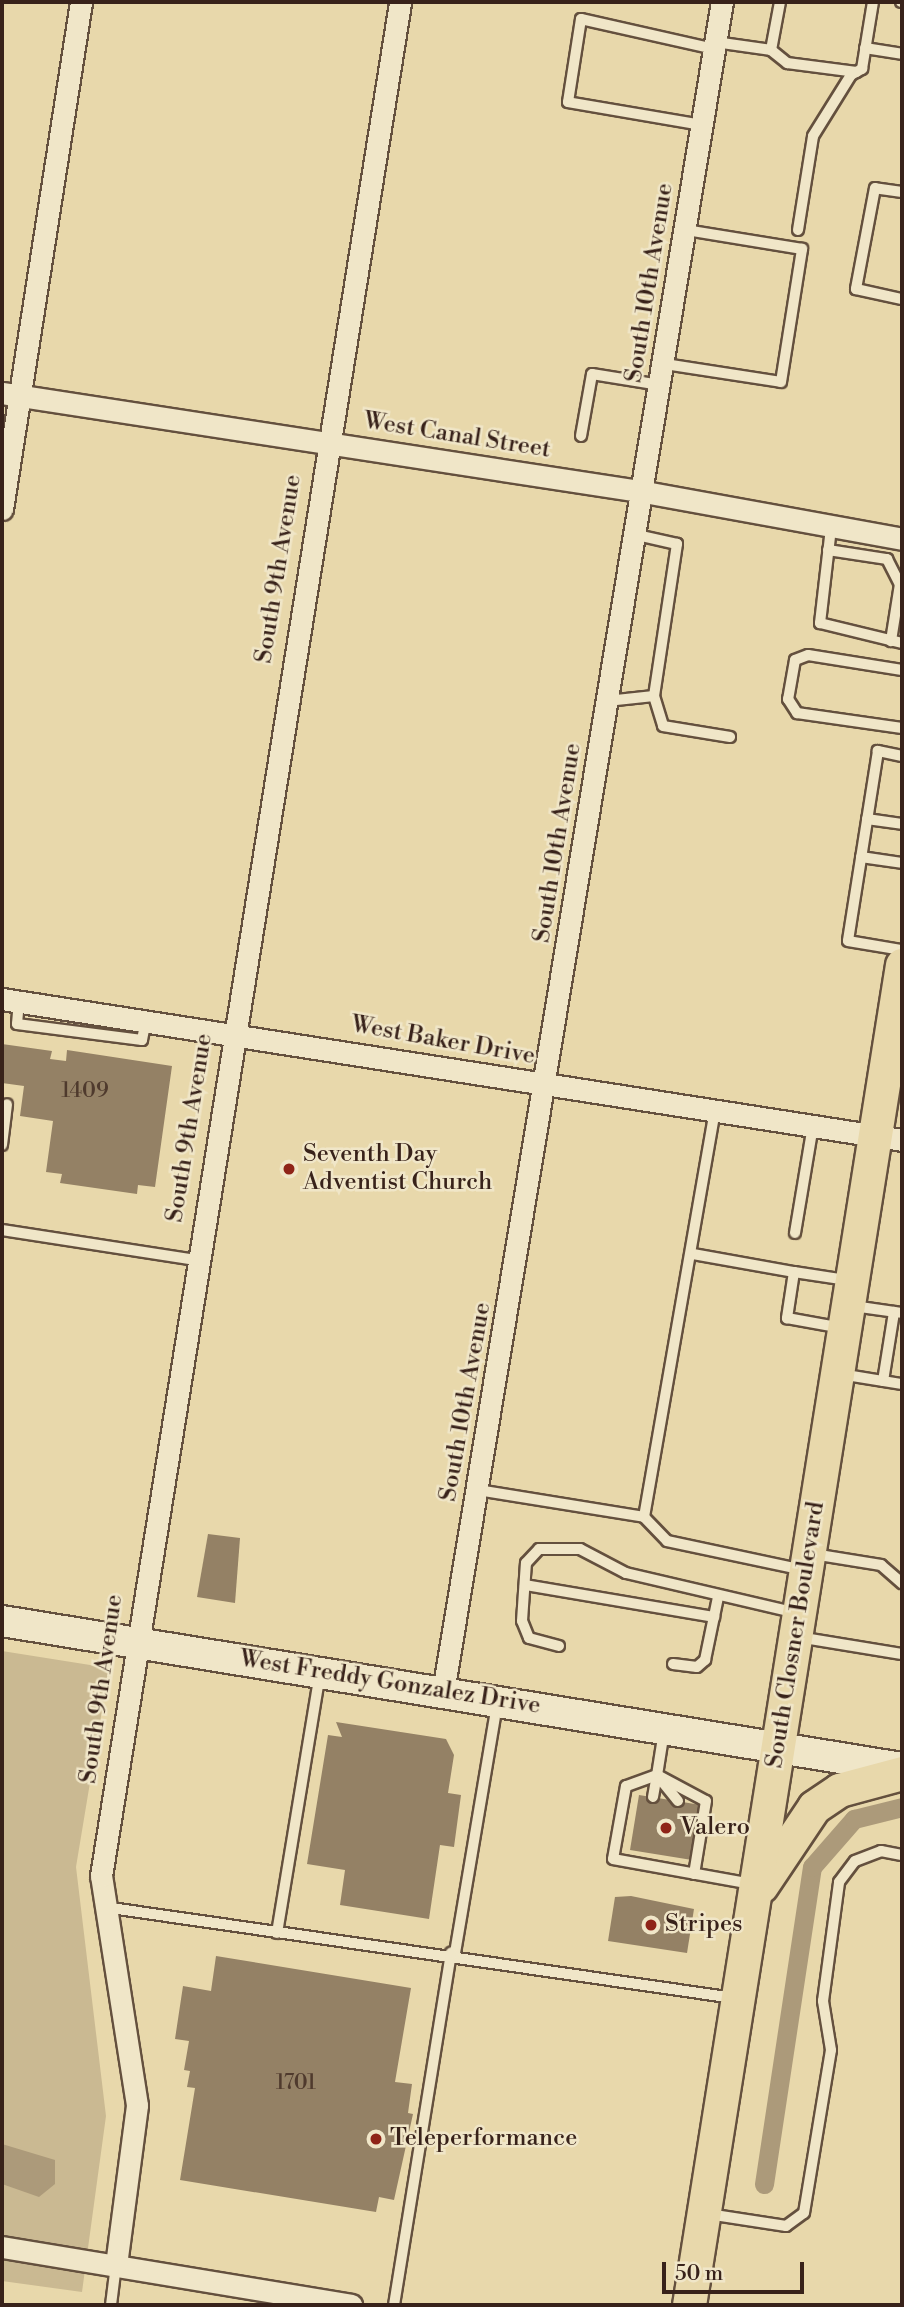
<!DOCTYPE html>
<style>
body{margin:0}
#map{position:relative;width:904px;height:2307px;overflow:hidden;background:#e8d8ab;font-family:"Libre Bodoni",serif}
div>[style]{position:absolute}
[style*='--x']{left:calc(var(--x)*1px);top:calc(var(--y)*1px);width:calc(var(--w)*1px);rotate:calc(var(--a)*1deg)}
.green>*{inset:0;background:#cab992}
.water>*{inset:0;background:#ac9a7a}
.canal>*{height:19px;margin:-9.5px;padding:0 9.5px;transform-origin:9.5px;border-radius:9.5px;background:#ac9a7a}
.building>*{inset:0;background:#948165}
.roads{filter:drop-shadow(2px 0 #64503e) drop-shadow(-2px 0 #64503e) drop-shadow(0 2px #64503e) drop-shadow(0 -2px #64503e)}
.lane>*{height:10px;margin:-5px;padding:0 5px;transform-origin:5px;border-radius:5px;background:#f0e6c8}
.street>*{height:21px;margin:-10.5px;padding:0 10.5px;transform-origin:10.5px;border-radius:10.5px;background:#f0e6c8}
.secondary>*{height:30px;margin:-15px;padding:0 15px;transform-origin:15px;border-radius:15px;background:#f0e6c8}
.primary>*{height:33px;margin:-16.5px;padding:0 16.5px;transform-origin:16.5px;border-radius:16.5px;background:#e8d8ab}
.dots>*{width:19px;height:19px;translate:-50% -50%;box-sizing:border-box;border:4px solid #f0e6c8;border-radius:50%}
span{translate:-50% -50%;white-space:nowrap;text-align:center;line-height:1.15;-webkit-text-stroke:5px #f0e6c8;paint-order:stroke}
.number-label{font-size:21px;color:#4f3a2d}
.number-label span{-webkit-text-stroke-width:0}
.street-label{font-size:24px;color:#38221a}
.poi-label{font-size:24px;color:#38221a}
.left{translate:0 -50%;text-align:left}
.frame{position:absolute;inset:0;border:4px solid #38221a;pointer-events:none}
.scale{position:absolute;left:662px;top:2262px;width:142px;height:32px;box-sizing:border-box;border:4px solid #38221a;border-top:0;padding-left:9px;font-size:21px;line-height:24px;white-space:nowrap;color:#38221a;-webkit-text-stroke:5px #f0e6c8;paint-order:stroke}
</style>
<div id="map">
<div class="green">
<div style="clip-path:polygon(2px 1651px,109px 1668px,76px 1867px,106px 2116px,82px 2292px,2px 2281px)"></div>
</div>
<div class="water">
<div style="clip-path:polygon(2px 2144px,55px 2160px,55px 2184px,39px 2197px,2px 2184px)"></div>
</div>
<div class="canal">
<div style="--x:764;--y:2184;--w:321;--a:-81.4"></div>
<div style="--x:812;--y:1867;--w:64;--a:-48.8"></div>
<div style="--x:854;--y:1819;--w:49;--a:-14"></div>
</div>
<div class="building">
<div style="clip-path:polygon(2px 1044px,52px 1051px,50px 1059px,66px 1061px,67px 1050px,172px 1066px,155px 1187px,138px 1185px,137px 1194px,60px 1183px,62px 1174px,46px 1172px,53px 1121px,20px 1116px,24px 1086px,2px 1083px)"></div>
<div style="clip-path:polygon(208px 1534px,240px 1538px,235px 1603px,197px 1597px)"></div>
<div style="clip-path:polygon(336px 1722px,446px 1739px,454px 1755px,448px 1793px,461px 1795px,454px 1847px,440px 1845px,429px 1919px,340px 1905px,345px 1870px,307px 1864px,328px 1735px,342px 1737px)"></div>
<div style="clip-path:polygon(639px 1795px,701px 1805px,692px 1860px,630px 1850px)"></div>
<div style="clip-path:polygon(631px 1896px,694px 1909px,687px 1953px,608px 1941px,615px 1897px)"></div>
<div style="clip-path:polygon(216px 1956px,411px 1988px,395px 2082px,412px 2084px,408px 2113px,413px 2114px,394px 2200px,379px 2197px,376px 2212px,180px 2180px,195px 2088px,187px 2087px,190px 2071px,184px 2070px,189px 2041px,175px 2039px,183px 1986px,211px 1991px)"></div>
</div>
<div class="roads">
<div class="lane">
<div style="--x:901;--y:2;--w:1;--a:0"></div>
<div style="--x:715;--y:42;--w:57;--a:8.1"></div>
<div style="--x:771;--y:50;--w:49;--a:-79.4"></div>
<div style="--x:865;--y:48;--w:37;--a:9"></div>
<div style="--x:771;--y:50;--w:21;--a:39"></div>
<div style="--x:787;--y:63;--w:70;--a:7.4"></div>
<div style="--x:702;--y:125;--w:136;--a:-170.3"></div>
<div style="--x:568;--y:102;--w:84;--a:-81.1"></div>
<div style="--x:581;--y:19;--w:136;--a:12.7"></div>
<div style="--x:902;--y:192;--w:27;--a:-172"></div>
<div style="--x:875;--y:188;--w:103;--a:100.7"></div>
<div style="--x:856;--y:289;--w:47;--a:12.3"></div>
<div style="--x:798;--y:230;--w:95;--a:-80.9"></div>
<div style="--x:813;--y:136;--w:72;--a:-58.1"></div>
<div style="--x:851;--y:75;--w:13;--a:-29"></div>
<div style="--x:862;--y:69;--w:68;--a:-80.7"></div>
<div style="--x:665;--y:364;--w:117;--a:8.8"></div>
<div style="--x:781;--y:382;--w:135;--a:-81"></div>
<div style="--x:802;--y:249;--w:118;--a:-170.7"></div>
<div style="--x:581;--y:436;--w:63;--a:-79.9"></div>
<div style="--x:592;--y:374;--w:69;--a:9.2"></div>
<div style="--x:831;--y:528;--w:96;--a:96.6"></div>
<div style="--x:820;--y:623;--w:84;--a:13.7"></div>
<div style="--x:828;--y:550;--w:60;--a:8.7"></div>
<div style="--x:887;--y:559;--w:28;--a:63"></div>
<div style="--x:900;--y:584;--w:58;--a:99"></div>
<div style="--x:902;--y:670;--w:95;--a:-170.9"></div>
<div style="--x:808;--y:655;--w:14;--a:159"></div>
<div style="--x:795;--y:660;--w:40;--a:100"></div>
<div style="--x:788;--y:699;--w:17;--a:57"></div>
<div style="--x:797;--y:713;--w:106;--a:8.1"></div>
<div style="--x:654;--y:696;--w:31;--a:73"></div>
<div style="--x:663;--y:726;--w:68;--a:9.3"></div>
<div style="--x:607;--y:701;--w:47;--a:-6.1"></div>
<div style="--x:654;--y:696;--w:154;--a:-81.4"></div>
<div style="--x:677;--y:544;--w:45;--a:-167.2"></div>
<div style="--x:902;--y:756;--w:25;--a:-168"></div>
<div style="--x:878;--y:751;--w:192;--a:99"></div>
<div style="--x:848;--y:941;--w:55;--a:9.5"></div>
<div style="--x:867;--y:819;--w:35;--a:8"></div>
<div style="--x:861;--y:857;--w:41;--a:8.3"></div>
<div style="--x:19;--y:1001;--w:23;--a:95"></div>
<div style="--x:17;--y:1024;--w:126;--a:7.3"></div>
<div style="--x:142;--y:1040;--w:20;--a:-79"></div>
<div style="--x:2;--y:1145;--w:41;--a:-83"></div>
<div style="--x:2;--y:1230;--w:196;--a:8.8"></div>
<div style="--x:795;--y:1233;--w:109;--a:-80.5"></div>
<div style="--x:693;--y:1254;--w:103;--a:10.1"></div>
<div style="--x:794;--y:1272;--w:47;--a:98.7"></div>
<div style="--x:787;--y:1318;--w:56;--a:10.3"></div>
<div style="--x:794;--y:1272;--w:54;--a:8.6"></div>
<div style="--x:853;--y:1306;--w:49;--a:8.1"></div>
<div style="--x:840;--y:1374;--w:63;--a:9.2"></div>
<div style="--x:883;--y:1381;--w:70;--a:-80.9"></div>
<div style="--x:478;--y:1490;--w:168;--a:9.2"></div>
<div style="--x:644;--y:1517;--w:411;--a:-80.1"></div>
<div style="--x:644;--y:1517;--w:33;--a:46"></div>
<div style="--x:667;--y:1541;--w:139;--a:12"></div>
<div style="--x:813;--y:1554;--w:69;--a:9.2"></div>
<div style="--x:881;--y:1565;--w:28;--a:41"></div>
<div style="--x:525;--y:1585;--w:192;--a:9.6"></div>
<div style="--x:798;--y:1637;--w:105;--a:9.3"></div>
<div style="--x:559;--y:1646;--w:31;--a:-165"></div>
<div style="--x:529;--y:1638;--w:18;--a:-112"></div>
<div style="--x:522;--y:1621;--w:58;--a:-86.1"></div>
<div style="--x:526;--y:1563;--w:19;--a:-47"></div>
<div style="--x:539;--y:1549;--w:41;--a:0"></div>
<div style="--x:580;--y:1549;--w:52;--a:27.6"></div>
<div style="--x:626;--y:1573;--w:175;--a:13.2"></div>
<div style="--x:673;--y:1664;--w:24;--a:7"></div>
<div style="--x:697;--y:1667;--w:11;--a:-41"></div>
<div style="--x:705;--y:1660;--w:64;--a:-78.3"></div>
<div style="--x:664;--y:1731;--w:45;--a:99"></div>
<div style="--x:657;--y:1775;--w:33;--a:160"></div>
<div style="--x:626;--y:1786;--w:74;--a:100.1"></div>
<div style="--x:613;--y:1859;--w:141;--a:10.2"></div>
<div style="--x:657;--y:1775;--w:55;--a:28"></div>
<div style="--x:706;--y:1801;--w:74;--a:99.3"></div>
<div style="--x:661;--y:1780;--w:27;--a:51"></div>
<div style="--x:653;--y:1797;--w:22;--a:-80"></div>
<div style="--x:104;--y:1907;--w:637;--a:8.22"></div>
<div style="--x:277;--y:1933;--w:263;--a:-80.6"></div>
<div style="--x:455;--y:1953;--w:253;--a:-80.4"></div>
<div style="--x:708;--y:2214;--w:79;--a:8.7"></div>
<div style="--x:786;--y:2226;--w:22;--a:-36"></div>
<div style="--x:804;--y:2213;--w:165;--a:-80.6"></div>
<div style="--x:831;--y:2050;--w:50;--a:-99.3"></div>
<div style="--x:823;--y:2001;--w:120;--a:-82.3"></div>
<div style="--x:839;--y:1882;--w:26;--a:-53"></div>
<div style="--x:855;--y:1861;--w:28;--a:-21"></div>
<div style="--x:881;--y:1851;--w:21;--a:11"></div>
<div style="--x:111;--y:2305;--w:40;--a:-82.9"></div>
<div style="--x:394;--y:2305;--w:357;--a:-80.8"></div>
</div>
<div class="street">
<div style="--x:2;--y:393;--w:644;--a:8.75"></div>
<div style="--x:639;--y:491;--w:267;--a:10.3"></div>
<div style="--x:2;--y:509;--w:513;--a:-81.14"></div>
<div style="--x:2;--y:999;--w:911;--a:8.9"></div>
<div style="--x:443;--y:1692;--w:1713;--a:-80.63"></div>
<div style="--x:2;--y:2247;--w:354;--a:9.4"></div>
<div style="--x:116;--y:2265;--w:161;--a:-82.5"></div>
<div style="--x:137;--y:2105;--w:232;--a:-98.9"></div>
<div style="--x:101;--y:1876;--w:1898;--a:-80.93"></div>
</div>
<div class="secondary">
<div style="--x:2;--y:1621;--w:912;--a:9.28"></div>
</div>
<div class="primary">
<div style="--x:761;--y:1886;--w:95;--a:-56.1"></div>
<div style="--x:814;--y:1807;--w:30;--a:-34"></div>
<div style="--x:839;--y:1790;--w:65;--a:-15.1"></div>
<div style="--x:689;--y:2305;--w:1357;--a:-80.97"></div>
</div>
</div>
<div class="dots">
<div style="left:289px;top:1169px;background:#8f2418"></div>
<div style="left:666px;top:1828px;background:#8f2418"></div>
<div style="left:651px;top:1925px;background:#8f2418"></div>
<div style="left:376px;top:2139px;background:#8f2418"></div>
</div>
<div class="number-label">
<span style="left:85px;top:1091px">1409</span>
<span style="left:296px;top:2083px">1701</span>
</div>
<div class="street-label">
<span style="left:650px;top:283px;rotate:-81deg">South 10th Avenue</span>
<span style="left:457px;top:436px;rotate:9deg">West Canal Street</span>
<span style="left:279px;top:569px;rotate:-81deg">South 9th Avenue</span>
<span style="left:558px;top:843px;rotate:-81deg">South 10th Avenue</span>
<span style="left:443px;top:1041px;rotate:10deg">West Baker Drive</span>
<span style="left:190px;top:1128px;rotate:-81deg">South 9th Avenue</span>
<span style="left:466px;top:1402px;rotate:-80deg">South 10th Avenue</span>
<span style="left:796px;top:1635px;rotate:-81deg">South Closner Boulevard</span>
<span style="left:390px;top:1683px;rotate:9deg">West Freddy Gonzalez Drive</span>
<span style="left:102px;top:1689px;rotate:-82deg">South 9th Avenue</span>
</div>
<div class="poi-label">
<span class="left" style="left:303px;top:1169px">Seventh Day<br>Adventist Church</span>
<span class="left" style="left:680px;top:1828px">Valero</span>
<span class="left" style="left:665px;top:1925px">Stripes</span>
<span class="left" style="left:390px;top:2139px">Teleperformance</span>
</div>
<div class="frame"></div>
<div class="scale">50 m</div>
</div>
